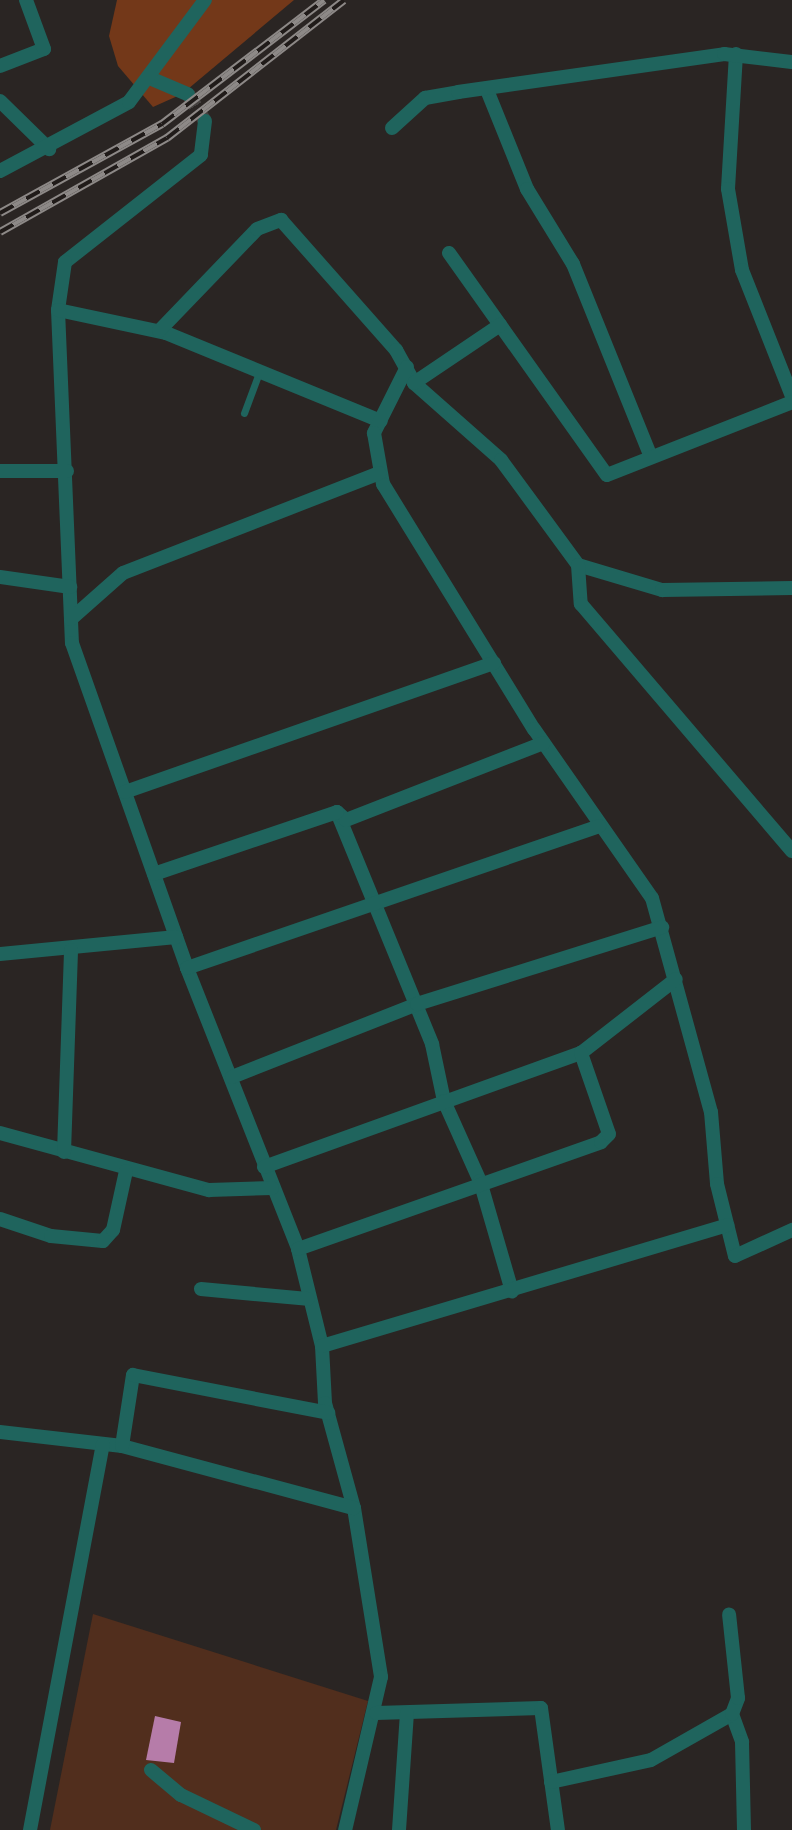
<!DOCTYPE html>
<style>
body{margin:0}
#map{position:relative;width:792px;height:1830px;overflow:hidden;background:#2a2523;font-family:"Asap Condensed",sans-serif}
div>[style]{position:absolute}
[style*='--x']{left:calc(var(--x)*1px);top:calc(var(--y)*1px);width:calc(var(--w)*1px);rotate:calc(var(--a)*1deg)}
.green>*{inset:0;background:#512e1d}
.forest>*{inset:0;background:#733819}
.building>*{inset:0;background:#b67ca9}
.minor-tunnel>*{height:14px;margin-top:-7px;transform-origin:0;background:repeating-linear-gradient(90deg,#44403e 0 14px,transparent 0 21px)}
.service>*{height:7px;margin:-3.5px;padding:0 3.5px;transform-origin:3.5px;border-radius:3.5px;background:#1f645d}
.minor>*{height:14px;margin:-7px;padding:0 7px;transform-origin:7px;border-radius:7px;background:#1f645d}
.rail>*{height:8px;margin-top:-4px;transform-origin:0;background:repeating-linear-gradient(90deg,#201b19 0 15px,#8d8987 0 30px);box-sizing:border-box;border-block:2px solid #8d8987}
span{translate:-50% -50%;white-space:nowrap;text-align:center;line-height:1.15;-webkit-text-stroke:8px #201b19;paint-order:stroke}
</style>
<div id="map">
<div class="green">
<div style="clip-path:polygon(93px 1614px,368px 1701px,336px 1830px,50px 1830px)"></div>
</div>
<div class="forest">
<div style="clip-path:polygon(117px 0,294px 0,182px 94px,153px 107px,118px 66px,109px 36px)"></div>
</div>
<div class="building">
<div style="clip-path:polygon(155px 1716px,181px 1722px,174px 1763px,146px 1760px)"></div>
</div>
<div class="minor-tunnel">
<div style="--x:188;--y:94;--w:32;--a:58"></div>
</div>
<div class="service">
<div style="--x:244;--y:413;--w:46;--a:-69.6"></div>
</div>
<div class="minor">
<div style="--x:736;--y:54;--w:135;--a:93.4"></div>
<div style="--x:728;--y:189;--w:82;--a:80.2"></div>
<div style="--x:742;--y:270;--w:136;--a:68.4"></div>
<div style="--x:0;--y:66;--w:47;--a:-21.1"></div>
<div style="--x:44;--y:49;--w:52;--a:-110.2"></div>
<div style="--x:152;--y:79;--w:39;--a:23"></div>
<div style="--x:487;--y:90;--w:107;--a:68"></div>
<div style="--x:527;--y:189;--w:88;--a:58.5"></div>
<div style="--x:573;--y:264;--w:208;--a:68"></div>
<div style="--x:0;--y:101;--w:69;--a:44.4"></div>
<div style="--x:205;--y:121;--w:34;--a:97"></div>
<div style="--x:201;--y:155;--w:173;--a:141.8"></div>
<div style="--x:65;--y:262;--w:49;--a:98.3"></div>
<div style="--x:58;--y:310;--w:333;--a:87.6"></div>
<div style="--x:72;--y:643;--w:345;--a:70.5"></div>
<div style="--x:187;--y:968;--w:302;--a:68.4"></div>
<div style="--x:298;--y:1249;--w:100;--a:76.1"></div>
<div style="--x:322;--y:1346;--w:57;--a:87"></div>
<div style="--x:325;--y:1403;--w:109;--a:74.6"></div>
<div style="--x:354;--y:1508;--w:171;--a:80.9"></div>
<div style="--x:381;--y:1677;--w:157;--a:103.2"></div>
<div style="--x:392;--y:128;--w:45;--a:-42.3"></div>
<div style="--x:425;--y:98;--w:34;--a:-10"></div>
<div style="--x:458;--y:92;--w:269;--a:-8.1"></div>
<div style="--x:724;--y:54;--w:68;--a:6.7"></div>
<div style="--x:0;--y:171;--w:146;--a:-28.1"></div>
<div style="--x:129;--y:102;--w:127;--a:-53.3"></div>
<div style="--x:449;--y:253;--w:272;--a:54.6"></div>
<div style="--x:607;--y:475;--w:199;--a:-21.5"></div>
<div style="--x:58;--y:310;--w:110;--a:12"></div>
<div style="--x:166;--y:333;--w:232;--a:22.3"></div>
<div style="--x:159;--y:331;--w:141;--a:-46.1"></div>
<div style="--x:257;--y:229;--w:26;--a:-21"></div>
<div style="--x:281;--y:220;--w:174;--a:48.5"></div>
<div style="--x:396;--y:350;--w:38;--a:61"></div>
<div style="--x:414;--y:383;--w:116;--a:41.5"></div>
<div style="--x:501;--y:460;--w:130;--a:53.7"></div>
<div style="--x:578;--y:565;--w:88;--a:16.6"></div>
<div style="--x:662;--y:590;--w:130;--a:-0.9"></div>
<div style="--x:407;--y:367;--w:74;--a:116.6"></div>
<div style="--x:374;--y:433;--w:52;--a:80"></div>
<div style="--x:383;--y:484;--w:288;--a:58.4"></div>
<div style="--x:534;--y:729;--w:206;--a:55.1"></div>
<div style="--x:652;--y:898;--w:222;--a:74.6"></div>
<div style="--x:711;--y:1112;--w:72;--a:85.2"></div>
<div style="--x:717;--y:1184;--w:74;--a:76"></div>
<div style="--x:735;--y:1256;--w:63;--a:-24.5"></div>
<div style="--x:414;--y:383;--w:104;--a:-34"></div>
<div style="--x:0;--y:471;--w:67;--a:0"></div>
<div style="--x:578;--y:565;--w:39;--a:86"></div>
<div style="--x:581;--y:604;--w:325;--a:49.5"></div>
<div style="--x:0;--y:577;--w:71;--a:8.1"></div>
<div style="--x:71;--y:619;--w:69;--a:-41.5"></div>
<div style="--x:123;--y:573;--w:275;--a:-21.3"></div>
<div style="--x:125;--y:792;--w:391;--a:-19.3"></div>
<div style="--x:337;--y:812;--w:251;--a:67.7"></div>
<div style="--x:432;--y:1044;--w:58;--a:78.1"></div>
<div style="--x:444;--y:1101;--w:88;--a:65.8"></div>
<div style="--x:480;--y:1181;--w:115;--a:73.8"></div>
<div style="--x:337;--y:812;--w:12;--a:42"></div>
<div style="--x:346;--y:820;--w:212;--a:-21.3"></div>
<div style="--x:154;--y:874;--w:193;--a:-18.7"></div>
<div style="--x:0;--y:954;--w:177;--a:-5.5"></div>
<div style="--x:187;--y:968;--w:436;--a:-19"></div>
<div style="--x:232;--y:1077;--w:199;--a:-21.5"></div>
<div style="--x:417;--y:1004;--w:257;--a:-17.4"></div>
<div style="--x:0;--y:1133;--w:217;--a:15.3"></div>
<div style="--x:209;--y:1190;--w:63;--a:-1.8"></div>
<div style="--x:64;--y:1152;--w:202;--a:-88"></div>
<div style="--x:264;--y:1167;--w:337;--a:-19.8"></div>
<div style="--x:581;--y:1053;--w:120;--a:-37.9"></div>
<div style="--x:0;--y:1219;--w:54;--a:18.4"></div>
<div style="--x:51;--y:1236;--w:52;--a:5.5"></div>
<div style="--x:103;--y:1241;--w:15;--a:-48"></div>
<div style="--x:113;--y:1230;--w:60;--a:-77.6"></div>
<div style="--x:298;--y:1249;--w:321;--a:-19.4"></div>
<div style="--x:601;--y:1142;--w:11;--a:-45"></div>
<div style="--x:609;--y:1134;--w:86;--a:-109.1"></div>
<div style="--x:201;--y:1289;--w:107;--a:5.3"></div>
<div style="--x:322;--y:1346;--w:423;--a:-16.6"></div>
<div style="--x:0;--y:1432;--w:123;--a:6.5"></div>
<div style="--x:122;--y:1446;--w:240;--a:15"></div>
<div style="--x:122;--y:1446;--w:72;--a:-81.2"></div>
<div style="--x:133;--y:1375;--w:199;--a:11"></div>
<div style="--x:376;--y:1713;--w:165;--a:-1.7"></div>
<div style="--x:541;--y:1708;--w:123;--a:82.1"></div>
<div style="--x:732;--y:1714;--w:30;--a:70"></div>
<div style="--x:742;--y:1742;--w:88;--a:88.7"></div>
<div style="--x:151;--y:1770;--w:39;--a:40"></div>
<div style="--x:181;--y:1795;--w:81;--a:25.6"></div>
<div style="--x:551;--y:1782;--w:102;--a:-12.4"></div>
<div style="--x:651;--y:1760;--w:93;--a:-29.6"></div>
<div style="--x:732;--y:1714;--w:17;--a:-69"></div>
<div style="--x:738;--y:1698;--w:84;--a:-96.1"></div>
<div style="--x:30;--y:1830;--w:392;--a:-79.3"></div>
<div style="--x:399;--y:1830;--w:117;--a:-86.1"></div>
</div>
<div class="rail">
<div style="--x:0;--y:213;--w:185;--a:-28.8"></div>
<div style="--x:162;--y:124;--w:204;--a:-37.4"></div>
<div style="--x:0;--y:232;--w:192;--a:-29.4"></div>
<div style="--x:167;--y:138;--w:224;--a:-37.9"></div>
</div>
</div>
